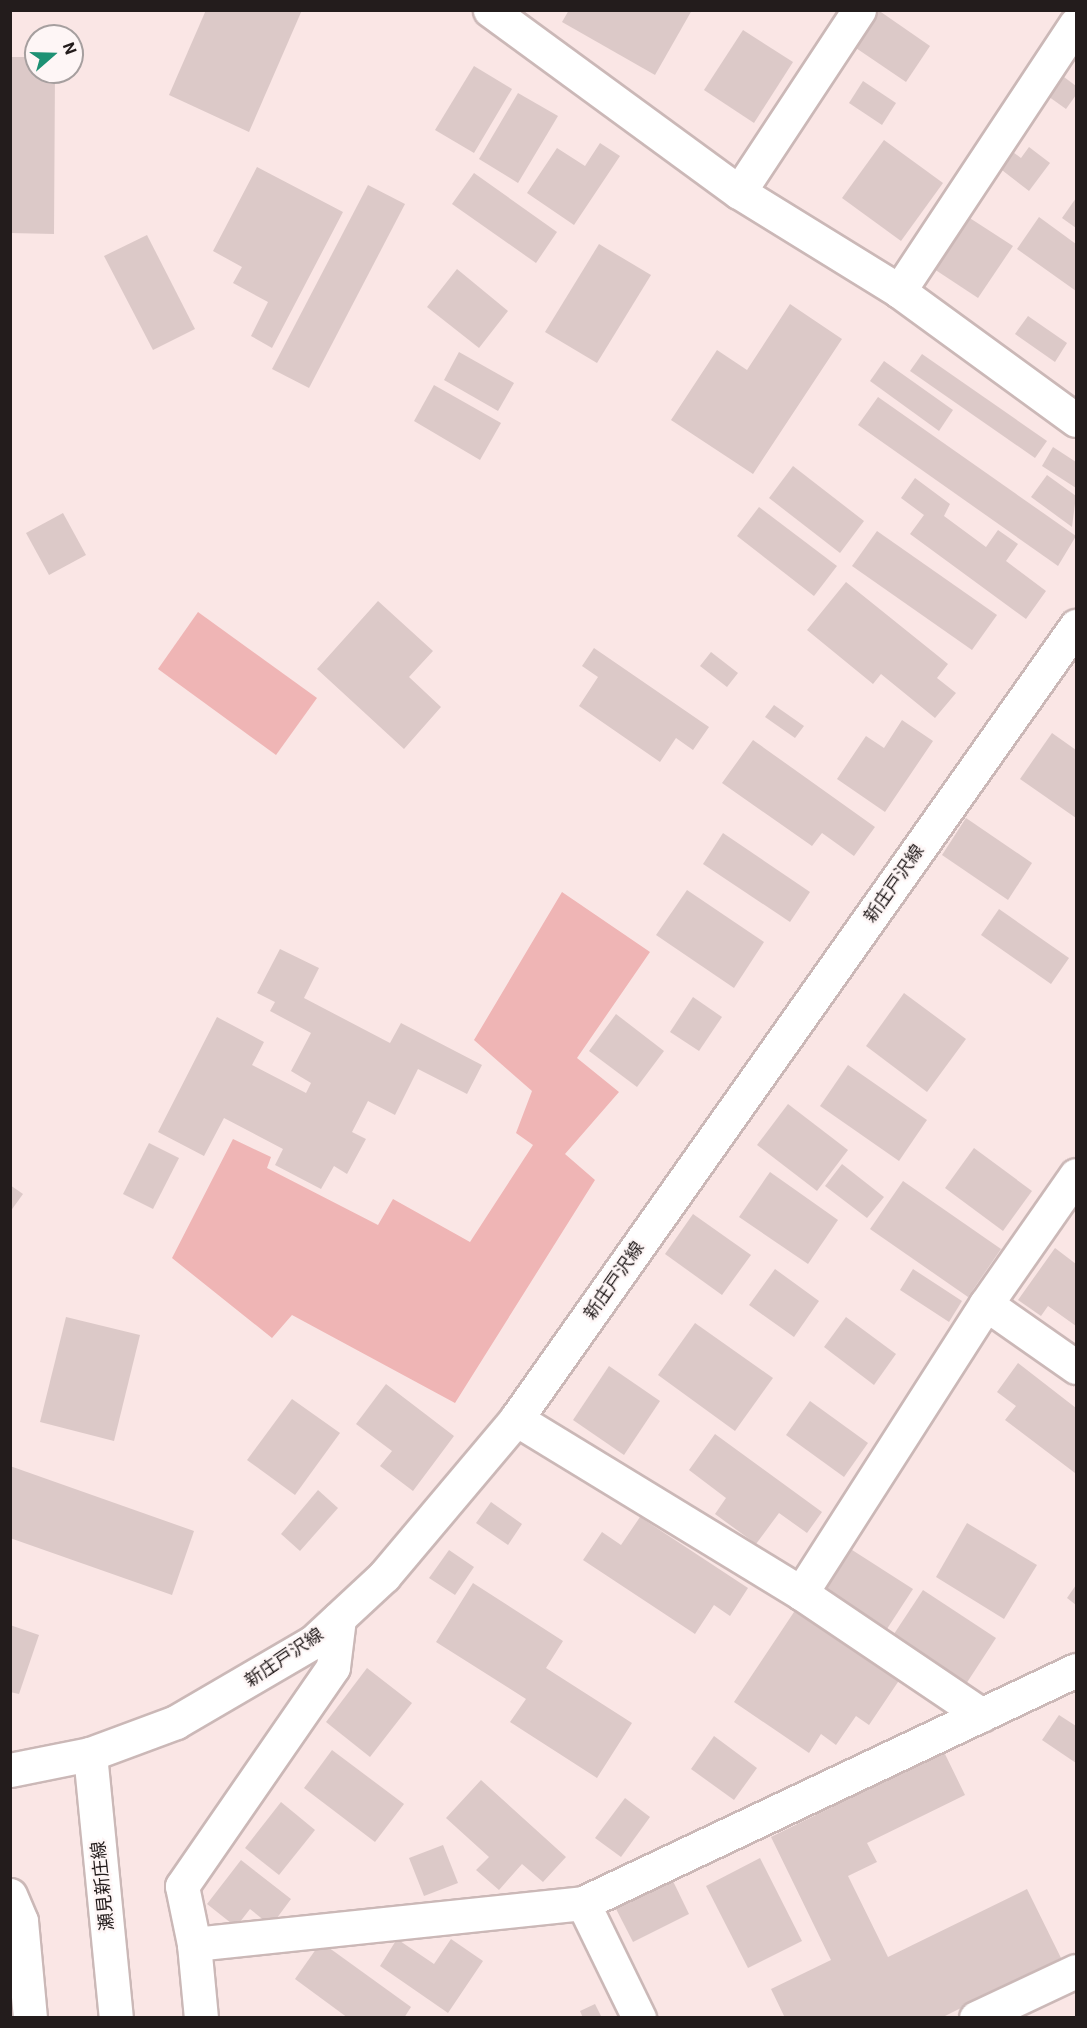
<!DOCTYPE html>
<meta charset="utf-8">
<style>
body{margin:0}
#map{position:relative;width:1087px;height:2028px;overflow:hidden;background:#fae6e5;font-family:Roboto,"Noto Sans JP",sans-serif}
div>[style]{position:absolute}
[style*='--x']{left:calc(var(--x)*1px);top:calc(var(--y)*1px);width:calc(var(--w)*1px);rotate:calc(var(--a)*1deg)}
.green>*{inset:0;background:#efb5b5}
.building>*{inset:0;background:#dcc9c8}
.roads{filter:drop-shadow(2px 0 #cbb8b7) drop-shadow(-2px 0 #cbb8b7) drop-shadow(0 2px #cbb8b7) drop-shadow(0 -2px #cbb8b7)}
.minor>*{height:33px;margin:-16.5px;padding:0 16.5px;transform-origin:16.5px;border-radius:16.5px;background:#fff}
.major>*{height:33px;margin:-16.5px;padding:0 16.5px;transform-origin:16.5px;border-radius:16.5px;background:#fff}
span{translate:-50% -50%;white-space:nowrap;text-align:center;line-height:1.15;-webkit-text-stroke:4.5px #fef6f6;paint-order:stroke}
.street-label{font-size:18px;color:#231c1c}
.frame{position:absolute;inset:0;border:12px solid #231c1c;pointer-events:none}
.north{position:absolute;left:24px;top:24px;width:60px;height:60px;box-sizing:border-box;background:#fef6f6;border:2px solid #a69f9f;border-radius:50%;rotate:70deg;font-size:16px;font-weight:700;line-height:24px;text-align:center;color:#231c1c}
.north::after{content:'';display:block;margin:auto;width:21px;height:27px;background:#1e9174;clip-path:polygon(50% 0,100% 100%,50% 72%,0 100%)}
</style>
<div id="map">
<div class="green">
<div style="clip-path:polygon(198px 612px,317px 698px,276px 755px,158px 669px)"></div>
<div style="clip-path:polygon(562px 892px,650px 952px,577px 1058px,619px 1092px,565px 1154px,595px 1180px,455px 1403px,292px 1315px,272px 1338px,172px 1258px,233px 1139px,271px 1157px,267px 1168px,378px 1225px,393px 1199px,470px 1242px,533px 1145px,516px 1133px,532px 1091px,474px 1040px)"></div>
</div>
<div class="building">
<div style="clip-path:polygon(206px 10px,302px 10px,249px 132px,169px 95px)"></div>
<div style="clip-path:polygon(569px 10px,692px 10px,655px 75px,562px 22px)"></div>
<div style="clip-path:polygon(878px 10px,930px 46px,906px 82px,853px 46px)"></div>
<div style="clip-path:polygon(743px 30px,793px 62px,754px 123px,704px 90px)"></div>
<div style="clip-path:polygon(10px 57px,36px 57px,36px 72px,55px 72px,54px 234px,10px 233px)"></div>
<div style="clip-path:polygon(474px 66px,512px 89px,474px 153px,435px 130px)"></div>
<div style="clip-path:polygon(1060px 74px,1076px 86px,1076px 95px,1066px 109px,1045px 94px)"></div>
<div style="clip-path:polygon(863px 81px,896px 103px,882px 125px,849px 103px)"></div>
<div style="clip-path:polygon(518px 93px,558px 116px,518px 183px,479px 159px)"></div>
<div style="clip-path:polygon(884px 140px,943px 183px,901px 241px,842px 198px)"></div>
<div style="clip-path:polygon(600px 143px,620px 156px,574px 225px,527px 193px,557px 148px,585px 166px)"></div>
<div style="clip-path:polygon(1029px 147px,1050px 163px,1029px 191px,998px 167px,1010px 150px,1021px 158px)"></div>
<div style="clip-path:polygon(257px 167px,343px 212px,272px 348px,251px 336px,268px 302px,233px 283px,242px 267px,213px 251px)"></div>
<div style="clip-path:polygon(474px 173px,557px 232px,536px 263px,452px 204px)"></div>
<div style="clip-path:polygon(368px 185px,405px 204px,309px 388px,272px 369px)"></div>
<div style="clip-path:polygon(1076px 198px,1076px 228px,1062px 218px)"></div>
<div style="clip-path:polygon(962px 213px,1013px 246px,978px 298px,928px 265px)"></div>
<div style="clip-path:polygon(1039px 217px,1076px 244px,1076px 291px,1017px 249px)"></div>
<div style="clip-path:polygon(147px 235px,195px 329px,153px 350px,104px 256px)"></div>
<div style="clip-path:polygon(599px 244px,651px 275px,597px 363px,545px 332px)"></div>
<div style="clip-path:polygon(457px 269px,508px 311px,479px 348px,427px 307px)"></div>
<div style="clip-path:polygon(790px 304px,842px 339px,753px 474px,671px 420px,717px 350px,747px 370px)"></div>
<div style="clip-path:polygon(1028px 316px,1067px 343px,1055px 362px,1015px 334px)"></div>
<div style="clip-path:polygon(459px 352px,514px 383px,498px 411px,444px 380px)"></div>
<div style="clip-path:polygon(922px 354px,1047px 441px,1035px 458px,910px 371px)"></div>
<div style="clip-path:polygon(884px 361px,953px 410px,939px 431px,870px 381px)"></div>
<div style="clip-path:polygon(434px 385px,501px 423px,480px 460px,414px 421px)"></div>
<div style="clip-path:polygon(878px 397px,1076px 536px,1058px 566px,858px 425px)"></div>
<div style="clip-path:polygon(1053px 447px,1076px 462px,1076px 488px,1042px 466px)"></div>
<div style="clip-path:polygon(793px 466px,864px 521px,840px 553px,769px 498px)"></div>
<div style="clip-path:polygon(1047px 475px,1076px 496px,1072px 527px,1031px 497px)"></div>
<div style="clip-path:polygon(915px 478px,950px 504px,944px 516px,986px 547px,998px 530px,1018px 544px,1006px 561px,1046px 591px,1026px 619px,910px 534px,924px 515px,901px 498px)"></div>
<div style="clip-path:polygon(759px 507px,837px 566px,814px 596px,737px 536px)"></div>
<div style="clip-path:polygon(63px 513px,86px 555px,49px 575px,26px 533px)"></div>
<div style="clip-path:polygon(877px 531px,997px 615px,972px 650px,852px 566px)"></div>
<div style="clip-path:polygon(846px 582px,948px 664px,937px 678px,956px 693px,935px 718px,881px 674px,873px 684px,807px 630px)"></div>
<div style="clip-path:polygon(378px 601px,433px 651px,409px 677px,441px 707px,404px 749px,317px 669px)"></div>
<div style="clip-path:polygon(594px 648px,709px 727px,693px 750px,676px 738px,660px 762px,579px 706px,598px 677px,582px 666px)"></div>
<div style="clip-path:polygon(711px 652px,738px 673px,727px 687px,700px 666px)"></div>
<div style="clip-path:polygon(774px 705px,804px 726px,795px 738px,765px 717px)"></div>
<div style="clip-path:polygon(902px 720px,933px 741px,885px 812px,837px 779px,866px 736px,884px 748px)"></div>
<div style="clip-path:polygon(1052px 733px,1076px 750px,1076px 818px,1020px 779px)"></div>
<div style="clip-path:polygon(753px 740px,875px 827px,854px 856px,822px 833px,812px 846px,722px 783px)"></div>
<div style="clip-path:polygon(966px 818px,1032px 863px,1008px 900px,942px 855px)"></div>
<div style="clip-path:polygon(723px 833px,810px 892px,790px 922px,703px 864px)"></div>
<div style="clip-path:polygon(687px 890px,764px 942px,734px 988px,656px 935px)"></div>
<div style="clip-path:polygon(999px 909px,1069px 958px,1051px 984px,981px 935px)"></div>
<div style="clip-path:polygon(280px 949px,319px 968px,304px 998px,390px 1043px,401px 1023px,482px 1065px,467px 1094px,418px 1069px,395px 1115px,368px 1101px,352px 1132px,366px 1139px,347px 1174px,334px 1166px,321px 1189px,275px 1165px,283px 1149px,224px 1118px,204px 1156px,158px 1132px,217px 1017px,264px 1042px,252px 1065px,306px 1093px,311px 1083px,291px 1071px,311px 1033px,270px 1011px,275px 1002px,257px 993px)"></div>
<div style="clip-path:polygon(904px 993px,966px 1039px,927px 1092px,866px 1046px)"></div>
<div style="clip-path:polygon(693px 997px,722px 1017px,699px 1051px,670px 1032px)"></div>
<div style="clip-path:polygon(616px 1014px,664px 1051px,637px 1087px,589px 1051px)"></div>
<div style="clip-path:polygon(848px 1065px,927px 1120px,899px 1161px,820px 1106px)"></div>
<div style="clip-path:polygon(788px 1104px,848px 1150px,817px 1191px,757px 1145px)"></div>
<div style="clip-path:polygon(149px 1143px,179px 1158px,153px 1209px,123px 1194px)"></div>
<div style="clip-path:polygon(974px 1148px,1032px 1191px,1003px 1231px,945px 1188px)"></div>
<div style="clip-path:polygon(842px 1164px,884px 1197px,867px 1218px,825px 1186px)"></div>
<div style="clip-path:polygon(770px 1172px,838px 1220px,808px 1264px,739px 1217px)"></div>
<div style="clip-path:polygon(903px 1181px,1001px 1249px,968px 1297px,870px 1229px)"></div>
<div style="clip-path:polygon(10px 1185px,23px 1194px,10px 1212px)"></div>
<div style="clip-path:polygon(693px 1214px,751px 1255px,722px 1295px,665px 1254px)"></div>
<div style="clip-path:polygon(1055px 1248px,1076px 1264px,1076px 1326px,1048px 1306px,1041px 1316px,1018px 1300px)"></div>
<div style="clip-path:polygon(775px 1269px,819px 1301px,794px 1337px,749px 1305px)"></div>
<div style="clip-path:polygon(913px 1269px,962px 1301px,949px 1322px,900px 1290px)"></div>
<div style="clip-path:polygon(66px 1317px,140px 1335px,114px 1441px,40px 1422px)"></div>
<div style="clip-path:polygon(846px 1317px,896px 1354px,874px 1385px,824px 1347px)"></div>
<div style="clip-path:polygon(695px 1323px,773px 1378px,735px 1431px,658px 1375px)"></div>
<div style="clip-path:polygon(1018px 1363px,1076px 1408px,1075px 1473px,1005px 1420px,1016px 1406px,997px 1392px)"></div>
<div style="clip-path:polygon(609px 1366px,660px 1401px,624px 1455px,573px 1420px)"></div>
<div style="clip-path:polygon(386px 1384px,454px 1436px,413px 1491px,380px 1466px,392px 1451px,356px 1424px)"></div>
<div style="clip-path:polygon(292px 1399px,340px 1433px,295px 1495px,247px 1460px)"></div>
<div style="clip-path:polygon(810px 1401px,868px 1443px,844px 1477px,786px 1435px)"></div>
<div style="clip-path:polygon(715px 1434px,822px 1512px,807px 1533px,779px 1513px,756px 1544px,715px 1514px,726px 1498px,689px 1470px)"></div>
<div style="clip-path:polygon(10px 1466px,194px 1531px,172px 1595px,10px 1538px)"></div>
<div style="clip-path:polygon(318px 1490px,338px 1508px,300px 1551px,281px 1534px)"></div>
<div style="clip-path:polygon(491px 1502px,522px 1524px,508px 1545px,476px 1523px)"></div>
<div style="clip-path:polygon(640px 1517px,748px 1588px,730px 1616px,714px 1605px,695px 1634px,583px 1560px,602px 1532px,621px 1545px)"></div>
<div style="clip-path:polygon(967px 1523px,1037px 1565px,1004px 1619px,936px 1577px)"></div>
<div style="clip-path:polygon(849px 1548px,913px 1589px,883px 1635px,820px 1594px)"></div>
<div style="clip-path:polygon(449px 1550px,474px 1567px,455px 1595px,429px 1578px)"></div>
<div style="clip-path:polygon(473px 1583px,563px 1641px,546px 1668px,632px 1723px,597px 1778px,510px 1722px,526px 1699px,436px 1642px)"></div>
<div style="clip-path:polygon(1076px 1585px,1076px 1605px,1067px 1598px)"></div>
<div style="clip-path:polygon(923px 1590px,996px 1638px,966px 1684px,892px 1637px)"></div>
<div style="clip-path:polygon(798px 1606px,902px 1676px,869px 1725px,856px 1716px,836px 1745px,821px 1734px,809px 1753px,734px 1702px)"></div>
<div style="clip-path:polygon(10px 1625px,39px 1635px,19px 1694px,10px 1692px)"></div>
<div style="clip-path:polygon(367px 1668px,412px 1703px,370px 1757px,326px 1722px)"></div>
<div style="clip-path:polygon(1059px 1715px,1076px 1726px,1076px 1763px,1042px 1740px)"></div>
<div style="clip-path:polygon(714px 1736px,757px 1768px,734px 1800px,691px 1769px)"></div>
<div style="clip-path:polygon(332px 1750px,404px 1804px,375px 1842px,304px 1788px)"></div>
<div style="clip-path:polygon(944px 1752px,965px 1795px,867px 1843px,877px 1862px,848px 1876px,888px 1957px,1027px 1889px,1061px 1958px,941px 2018px,785px 2018px,771px 1989px,831px 1960px,771px 1837px)"></div>
<div style="clip-path:polygon(481px 1780px,566px 1857px,543px 1882px,522px 1864px,499px 1890px,476px 1870px,489px 1857px,446px 1818px)"></div>
<div style="clip-path:polygon(625px 1798px,650px 1817px,621px 1857px,595px 1838px)"></div>
<div style="clip-path:polygon(281px 1802px,315px 1830px,279px 1875px,245px 1848px)"></div>
<div style="clip-path:polygon(443px 1845px,458px 1883px,424px 1896px,409px 1858px)"></div>
<div style="clip-path:polygon(760px 1858px,802px 1941px,748px 1968px,706px 1886px)"></div>
<div style="clip-path:polygon(241px 1860px,291px 1899px,271px 1926px,250px 1909px,236px 1927px,207px 1904px)"></div>
<div style="clip-path:polygon(671px 1877px,689px 1914px,633px 1942px,614px 1905px)"></div>
<div style="clip-path:polygon(397px 1939px,434px 1964px,451px 1939px,483px 1961px,448px 2013px,380px 1966px)"></div>
<div style="clip-path:polygon(321px 1942px,411px 2007px,404px 2018px,348px 2018px,295px 1979px)"></div>
<div style="clip-path:polygon(595px 2004px,602px 2018px,583px 2018px,580px 2011px)"></div>
</div>
<div class="roads">
<div class="minor">
<div style="--x:490;--y:10;--w:308;--a:36.2"></div>
<div style="--x:739;--y:192;--w:188;--a:31.7"></div>
<div style="--x:899;--y:291;--w:219;--a:36.1"></div>
<div style="--x:739;--y:192;--w:218;--a:-56.6"></div>
<div style="--x:899;--y:291;--w:320;--a:-56.5"></div>
<div style="--x:986;--y:1304;--w:110;--a:35"></div>
<div style="--x:516;--y:1419;--w:334;--a:31.4"></div>
<div style="--x:801;--y:1593;--w:218;--a:34"></div>
<div style="--x:801;--y:1593;--w:343;--a:-57.4"></div>
<div style="--x:986;--y:1304;--w:157;--a:-55.1"></div>
<div style="--x:10;--y:1895;--w:28;--a:67"></div>
<div style="--x:21;--y:1921;--w:97;--a:84.7"></div>
<div style="--x:583;--y:1903;--w:128;--a:64"></div>
<div style="--x:194;--y:1944;--w:59;--a:-101.7"></div>
<div style="--x:182;--y:1886;--w:266;--a:-55.4"></div>
<div style="--x:333;--y:1667;--w:49;--a:-83"></div>
<div style="--x:201;--y:2018;--w:74;--a:-95.4"></div>
<div style="--x:194;--y:1944;--w:391;--a:-6"></div>
<div style="--x:583;--y:1903;--w:545;--a:-25.3"></div>
<div style="--x:976;--y:2018;--w:110;--a:-25.2"></div>
</div>
<div class="major">
<div style="--x:90;--y:1754;--w:265;--a:84.4"></div>
<div style="--x:10;--y:1770;--w:82;--a:-11.3"></div>
<div style="--x:90;--y:1754;--w:92;--a:-20.4"></div>
<div style="--x:176;--y:1722;--w:159;--a:-30.3"></div>
<div style="--x:313;--y:1642;--w:97;--a:-42.9"></div>
<div style="--x:384;--y:1576;--w:205;--a:-49.9"></div>
<div style="--x:516;--y:1419;--w:971;--a:-54.77"></div>
</div>
</div>
<div class="street-label">
<span style="left:894px;top:884px;rotate:-55deg">新庄戸沢線</span>
<span style="left:614px;top:1281px;rotate:-55deg">新庄戸沢線</span>
<span style="left:284px;top:1658px;rotate:-34deg">新庄戸沢線</span>
<span style="left:103px;top:1886px;rotate:-96deg">瀬見新庄線</span>
</div>
<div class="frame"></div>
<div class="north">N</div>
</div>
